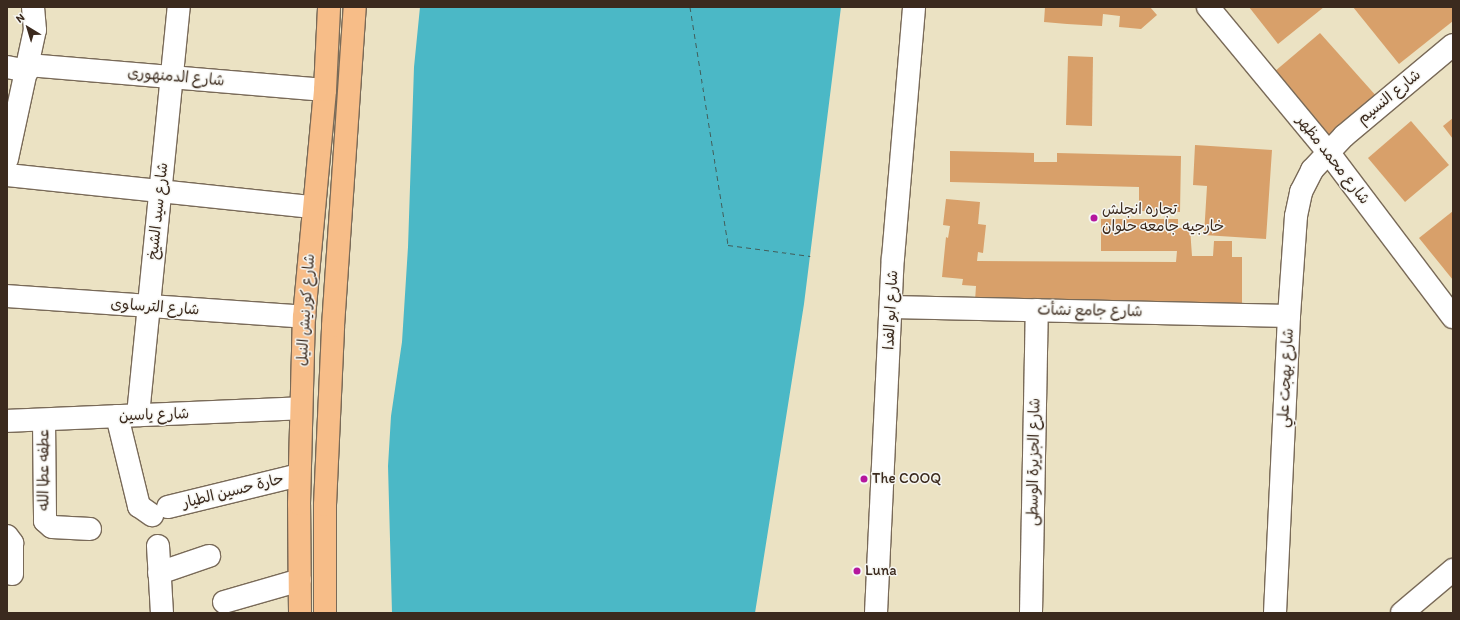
<!DOCTYPE html>
<meta charset="utf-8">
<style>
body{margin:0}
#map{position:relative;width:1460px;height:620px;overflow:hidden;background:#ebe2c3;font-family:Itim,"Playpen Sans Arabic",sans-serif}
div>[style]{position:absolute}
[style*='--x']{left:calc(var(--x)*1px);top:calc(var(--y)*1px);width:calc(var(--w)*1px);rotate:calc(var(--a)*1deg)}
.water>*{inset:0;background:#4bb8c6}
.ferry>*{height:1px;margin-top:-0.5px;transform-origin:0;background:repeating-linear-gradient(90deg,#415c59 0 5px,transparent 0 9px)}
.building>*{inset:0;background:#d8a06a}
.roads{filter:drop-shadow(1px 0 #796a58) drop-shadow(-1px 0 #796a58) drop-shadow(0 1px #796a58) drop-shadow(0 -1px #796a58)}
.minor>*{height:22px;margin:-11px;padding:0 11px;transform-origin:11px;border-radius:11px;background:#fff}
.major>*{height:22px;margin:-11px;padding:0 11px;transform-origin:11px;border-radius:11px;background:#f7bd88}
.dots>*{width:11px;height:11px;translate:-50% -50%;box-sizing:border-box;border:2px solid #f6f6f2;border-radius:50%}
span{translate:-50% -50%;white-space:nowrap;text-align:center;line-height:1.15;-webkit-text-stroke:3px #f6f6f2;paint-order:stroke}
.street-label{font-size:15px;color:#3b2a1e}
.poi-label{font-size:15px;color:#3b2a1e}
.left{translate:0 -50%;text-align:left}
.frame{position:absolute;inset:0;border:8px solid #3b2a1e;pointer-events:none}
.north{position:absolute;left:8px;top:8px;width:40px;height:40px;-webkit-text-stroke:3px #f6f6f2;paint-order:stroke;rotate:322deg;font-size:11px;font-weight:700;line-height:16px;text-align:center;color:#3b2a1e}
.north::after{content:'';display:block;margin:auto;width:14px;height:18px;background:#3b2a1e;clip-path:polygon(50% 0,100% 100%,50% 72%,0 100%)}
</style>
<div id="map">
<div class="water">
<div style="clip-path:polygon(420px 7px,841px 7px,804px 304px,755px 613px,392px 613px,388px 466px,391px 416px,402px 342px,408px 247px,414px 67px)"></div>
</div>
<div class="ferry">
<div style="--x:690;--y:7;--w:241;--a:80.9"></div>
<div style="--x:728;--y:245;--w:83;--a:7.6"></div>
</div>
<div class="building">
<div style="clip-path:polygon(1045px 7px,1150px 7px,1157px 15px,1141px 29px,1119px 27px,1120px 16px,1103px 14px,1102px 26px,1067px 24px,1044px 22px)"></div>
<div style="clip-path:polygon(1249px 7px,1324px 7px,1278px 44px)"></div>
<div style="clip-path:polygon(1353px 7px,1453px 7px,1453px 21px,1399px 64px)"></div>
<div style="clip-path:polygon(1320px 33px,1378px 98px,1330px 138px,1274px 72px)"></div>
<div style="clip-path:polygon(1068px 56px,1093px 57px,1092px 126px,1066px 125px)"></div>
<div style="clip-path:polygon(1453px 118px,1453px 139px,1443px 126px)"></div>
<div style="clip-path:polygon(1411px 121px,1449px 165px,1405px 202px,1368px 158px)"></div>
<div style="clip-path:polygon(1195px 145px,1272px 150px,1266px 239px,1204px 235px,1207px 186px,1193px 185px)"></div>
<div style="clip-path:polygon(950px 151px,1034px 153px,1034px 162px,1057px 162px,1057px 153px,1181px 156px,1180px 212px,1139px 211px,1139px 187px,950px 182px)"></div>
<div style="clip-path:polygon(946px 199px,980px 202px,978px 224px,986px 225px,983px 253px,978px 252px,977px 261px,1176px 262px,1177px 251px,1101px 251px,1101px 219px,1178px 219px,1178px 228px,1190px 228px,1192px 256px,1213px 256px,1214px 241px,1232px 241px,1232px 257px,1242px 257px,1242px 309px,975px 301px,976px 286px,962px 285px,963px 279px,942px 277px,946px 237px,948px 238px,950px 226px,943px 225px)"></div>
<div style="clip-path:polygon(1453px 211px,1453px 280px,1419px 238px)"></div>
</div>
<div class="roads">
<div class="minor">
<div style="--x:1208;--y:7;--w:188;--a:50.4"></div>
<div style="--x:1328;--y:152;--w:207;--a:52.9"></div>
<div style="--x:28;--y:65;--w:298;--a:4.8"></div>
<div style="--x:7;--y:67;--w:21;--a:11"></div>
<div style="--x:7;--y:159;--w:132;--a:-77.8"></div>
<div style="--x:35;--y:30;--w:23;--a:-95"></div>
<div style="--x:7;--y:175;--w:308;--a:6"></div>
<div style="--x:7;--y:296;--w:298;--a:4"></div>
<div style="--x:891;--y:307;--w:398;--a:1.3"></div>
<div style="--x:138;--y:415;--w:410;--a:-84.3"></div>
<div style="--x:117;--y:416;--w:93;--a:76.3"></div>
<div style="--x:139;--y:506;--w:16;--a:35"></div>
<div style="--x:44;--y:420;--w:101;--a:89.4"></div>
<div style="--x:45;--y:521;--w:9;--a:41"></div>
<div style="--x:52;--y:527;--w:38;--a:3"></div>
<div style="--x:7;--y:421;--w:294;--a:-2.5"></div>
<div style="--x:168;--y:507;--w:135;--a:-13.7"></div>
<div style="--x:7;--y:536;--w:9;--a:54"></div>
<div style="--x:12;--y:543;--w:31;--a:90"></div>
<div style="--x:158;--y:546;--w:67;--a:86.6"></div>
<div style="--x:159;--y:573;--w:53;--a:-18.8"></div>
<div style="--x:224;--y:602;--w:79;--a:-16.1"></div>
<div style="--x:876;--y:613;--w:355;--a:-87.3"></div>
<div style="--x:893;--y:258;--w:252;--a:-85.2"></div>
<div style="--x:1031;--y:613;--w:303;--a:-88.9"></div>
<div style="--x:1275;--y:613;--w:297;--a:-87.3"></div>
<div style="--x:1289;--y:316;--w:100;--a:-86"></div>
<div style="--x:1296;--y:216;--w:25;--a:-78"></div>
<div style="--x:1301;--y:192;--w:25;--a:-63"></div>
<div style="--x:1312;--y:170;--w:47;--a:-46.7"></div>
<div style="--x:1344;--y:136;--w:142;--a:-39.9"></div>
<div style="--x:1402;--y:613;--w:67;--a:-40.1"></div>
</div>
<div class="major">
<div style="--x:300;--y:613;--w:109;--a:-90.5"></div>
<div style="--x:299;--y:504;--w:187;--a:-88.5"></div>
<div style="--x:304;--y:317;--w:228;--a:-84.7"></div>
<div style="--x:325;--y:90;--w:83;--a:-87.2"></div>
<div style="--x:325;--y:613;--w:108;--a:-90"></div>
<div style="--x:325;--y:505;--w:179;--a:-87.4"></div>
<div style="--x:333;--y:326;--w:320;--a:-86.1"></div>
</div>
</div>
<div class="dots">
<div style="left:1094px;top:218px;background:#b5179e"></div>
<div style="left:864px;top:479px;background:#b5179e"></div>
<div style="left:857px;top:571px;background:#b5179e"></div>
</div>
<div class="street-label">
<span style="left:176px;top:77px;rotate:5deg">شارع الدمنهورى</span>
<span style="left:1389px;top:97px;rotate:-39deg">شارع النسيم</span>
<span style="left:1333px;top:160px;rotate:52deg">شارع محمد مظهر</span>
<span style="left:158px;top:211px;rotate:-84deg">شارع سيد الشيخ</span>
<span style="left:155px;top:307px;rotate:4deg">شارع الترساوى</span>
<span style="left:306px;top:310px;rotate:-86deg">شارع كورنيش النيل</span>
<span style="left:891px;top:310px;rotate:-87deg">شارع ابو الفدا</span>
<span style="left:1090px;top:311px;rotate:1deg">شارع جامع نشأت</span>
<span style="left:1286px;top:378px;rotate:-87deg">شارع بهجت علي</span>
<span style="left:154px;top:415px;rotate:-2deg">شارع ياسين</span>
<span style="left:1034px;top:462px;rotate:-89deg">شارع الجزيرة الوسطى</span>
<span style="left:44px;top:470px;rotate:-90deg">عطفه عطا الله</span>
<span style="left:233px;top:491px;rotate:-14deg">حارة حسين الطيار</span>
</div>
<div class="poi-label">
<span class="left" style="left:1102px;top:218px">تجاره انجلش<br>خارجيه جامعه حلوان</span>
<span class="left" style="left:872px;top:479px">The COOQ</span>
<span class="left" style="left:865px;top:571px">Luna</span>
</div>
<div class="frame"></div>
<div class="north">N</div>
</div>
